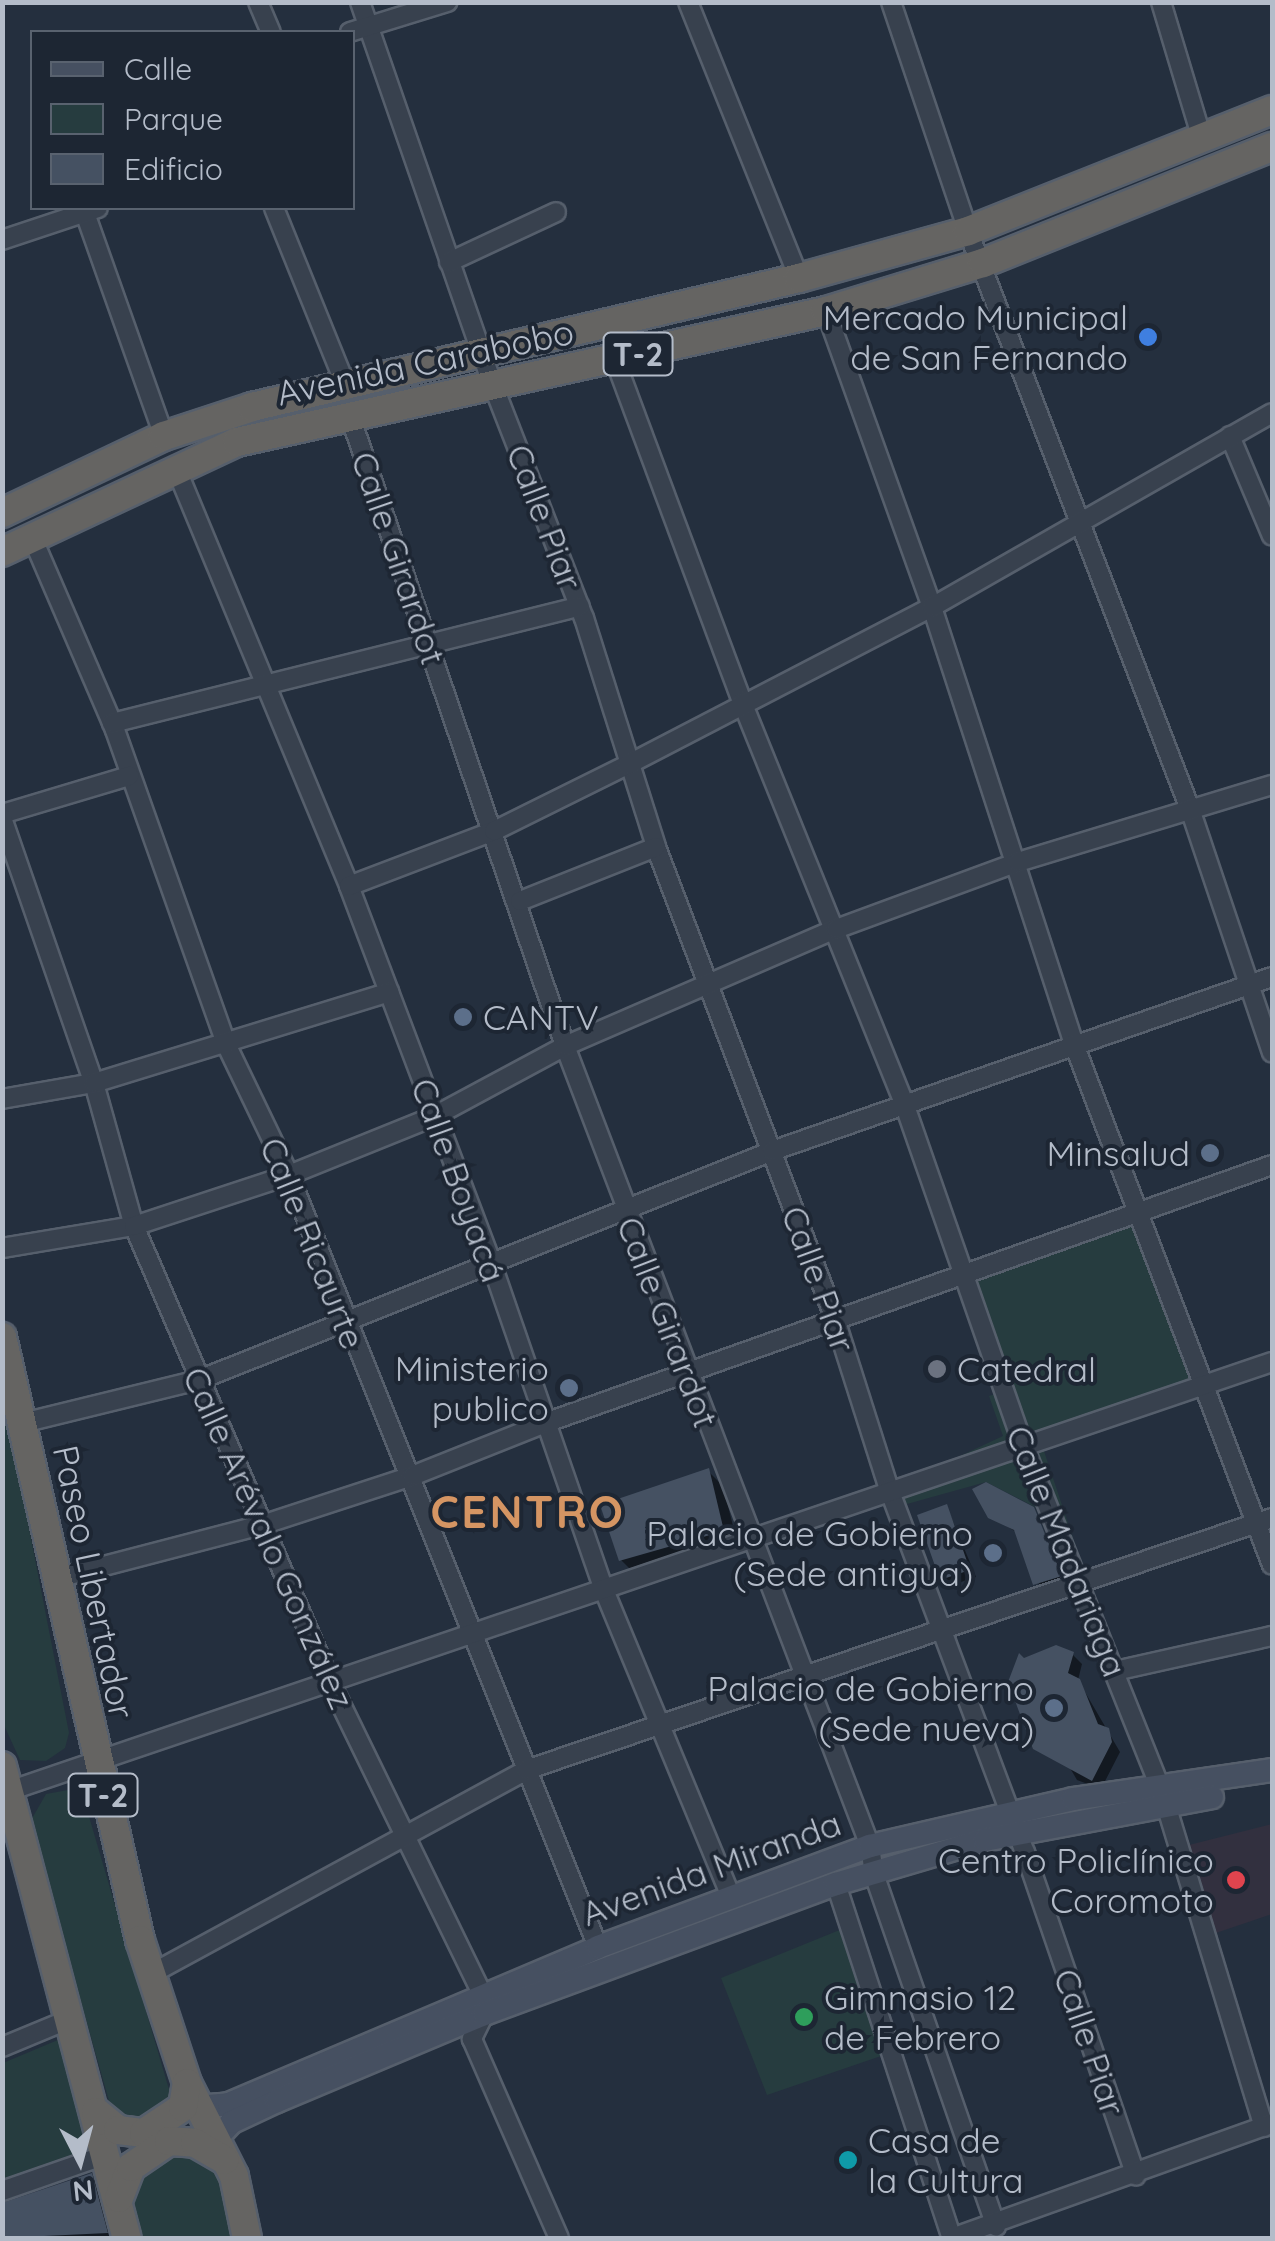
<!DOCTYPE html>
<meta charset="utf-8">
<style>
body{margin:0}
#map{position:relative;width:1275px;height:2241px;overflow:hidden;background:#242f3e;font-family:Quicksand,sans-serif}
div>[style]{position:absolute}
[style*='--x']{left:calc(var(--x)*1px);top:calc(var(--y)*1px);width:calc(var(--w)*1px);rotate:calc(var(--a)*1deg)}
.medical>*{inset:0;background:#32303f}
.green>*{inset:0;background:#263c3f}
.shadow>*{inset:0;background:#0007}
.building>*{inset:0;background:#455162}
.roads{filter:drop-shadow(2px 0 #565f6c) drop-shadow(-2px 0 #565f6c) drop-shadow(0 2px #565f6c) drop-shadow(0 -2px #565f6c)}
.minor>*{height:18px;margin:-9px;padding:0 9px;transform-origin:9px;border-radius:9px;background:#38414e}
.secondary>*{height:22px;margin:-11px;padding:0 11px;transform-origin:11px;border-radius:11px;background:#465061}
.trunk>*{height:28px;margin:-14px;padding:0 14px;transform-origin:14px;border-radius:14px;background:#656462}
.dots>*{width:28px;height:28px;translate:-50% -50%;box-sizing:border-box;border:5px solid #1d2633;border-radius:50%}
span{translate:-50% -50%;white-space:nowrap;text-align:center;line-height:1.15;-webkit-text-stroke:8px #1d2633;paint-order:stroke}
.shield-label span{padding:2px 8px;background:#1d2633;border:2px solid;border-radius:8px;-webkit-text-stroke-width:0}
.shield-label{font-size:32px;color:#b4bcc9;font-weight:700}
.poi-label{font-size:35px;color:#b4bcc9}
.right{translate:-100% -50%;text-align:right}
.left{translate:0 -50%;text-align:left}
.street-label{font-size:35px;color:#b4bcc9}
.district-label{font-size:45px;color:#d59563;font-weight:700;letter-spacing:2.5px}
.frame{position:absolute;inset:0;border:5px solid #b4bcc9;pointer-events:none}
.legend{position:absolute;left:30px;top:30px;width:325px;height:180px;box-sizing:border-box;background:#1d2633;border:2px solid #59626f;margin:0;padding:12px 18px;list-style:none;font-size:30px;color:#b4bcc9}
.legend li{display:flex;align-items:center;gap:20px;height:50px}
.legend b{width:50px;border:2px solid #59626f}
.north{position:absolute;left:30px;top:2111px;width:100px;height:100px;-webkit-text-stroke:8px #1d2633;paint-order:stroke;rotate:174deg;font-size:28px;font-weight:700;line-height:40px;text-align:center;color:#b4bcc9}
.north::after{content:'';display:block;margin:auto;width:35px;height:45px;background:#b4bcc9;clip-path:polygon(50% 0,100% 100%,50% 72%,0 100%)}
</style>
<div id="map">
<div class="medical">
<div style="clip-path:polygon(1272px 1824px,1272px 1914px,1216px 1933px,1189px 1845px)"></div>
</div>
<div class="green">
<div style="clip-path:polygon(1142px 1213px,1204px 1385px,1041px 1442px,1086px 1577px,1043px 1511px,986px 1482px,907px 1504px,889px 1489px,1003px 1436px,989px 1396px,1004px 1391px,966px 1273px)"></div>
<div style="clip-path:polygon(2px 1390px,69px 1733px,65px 1748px,46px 1761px,20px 1760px,3px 1723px)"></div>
<div style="clip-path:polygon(68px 1790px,83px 1796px,173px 2103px,148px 2124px,113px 2115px,30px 1822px,46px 1794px)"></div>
<div style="clip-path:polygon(847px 1927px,881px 2056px,767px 2095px,721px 1978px)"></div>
<div style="clip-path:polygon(65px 2037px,91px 2155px,3px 2187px,3px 2063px)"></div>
<div style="clip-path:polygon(184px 2150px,211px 2166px,224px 2187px,234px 2238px,140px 2238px,132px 2187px,145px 2160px)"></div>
</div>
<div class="shadow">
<div style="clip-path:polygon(708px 1471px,723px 1486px,738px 1546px,637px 1576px,621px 1560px)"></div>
<div style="clip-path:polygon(947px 1507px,976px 1577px,949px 1586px,942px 1579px)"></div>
<div style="clip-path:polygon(1033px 1509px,1067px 1582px,1042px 1591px,1018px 1533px,990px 1516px)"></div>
<div style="clip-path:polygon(1073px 1655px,1082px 1664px,1078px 1680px,1120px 1752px,1101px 1789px,1077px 1780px,1070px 1768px,1035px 1747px,1023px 1661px)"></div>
<div style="clip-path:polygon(91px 2176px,101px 2186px,115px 2238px,2px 2238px,2px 2203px)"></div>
</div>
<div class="building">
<div style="clip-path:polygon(709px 1468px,724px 1531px,619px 1561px,600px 1505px)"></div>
<div style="clip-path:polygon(986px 1482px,1034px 1507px,1062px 1576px,1033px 1585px,1014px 1530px,988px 1518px,972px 1489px)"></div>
<div style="clip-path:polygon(947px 1504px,970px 1570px,940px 1580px,917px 1515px)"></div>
<div style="clip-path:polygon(1056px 1645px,1074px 1652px,1068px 1673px,1080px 1679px,1098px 1724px,1109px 1728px,1112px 1742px,1092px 1781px,1033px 1749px,1008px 1682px,1019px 1653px,1024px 1658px)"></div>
<div style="clip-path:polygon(92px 2173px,108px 2233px,2px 2238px,2px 2203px)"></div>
</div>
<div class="roads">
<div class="minor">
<div style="--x:258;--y:2;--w:33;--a:67"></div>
<div style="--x:360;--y:2;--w:405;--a:70.9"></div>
<div style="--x:493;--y:385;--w:250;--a:68.7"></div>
<div style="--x:584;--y:618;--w:240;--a:72.5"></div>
<div style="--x:656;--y:847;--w:505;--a:69.23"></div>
<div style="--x:835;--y:1319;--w:178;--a:72.4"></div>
<div style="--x:889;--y:1489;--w:388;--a:69.5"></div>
<div style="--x:1025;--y:1852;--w:342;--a:71.1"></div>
<div style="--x:688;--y:2;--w:297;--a:68.1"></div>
<div style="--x:891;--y:2;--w:242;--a:71.4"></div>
<div style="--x:968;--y:231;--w:619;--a:68.99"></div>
<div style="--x:1190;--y:809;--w:257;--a:71.4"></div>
<div style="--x:1161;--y:2;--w:143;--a:73.3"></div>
<div style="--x:350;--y:32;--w:102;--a:-17.2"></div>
<div style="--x:274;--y:208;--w:187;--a:68"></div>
<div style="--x:85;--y:213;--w:237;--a:70.5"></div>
<div style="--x:2;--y:240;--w:101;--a:-18.4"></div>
<div style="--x:449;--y:262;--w:118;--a:-25"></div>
<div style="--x:826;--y:311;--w:314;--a:70.3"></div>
<div style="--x:932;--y:607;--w:459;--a:72"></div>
<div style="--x:1074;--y:1044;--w:557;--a:69.19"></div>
<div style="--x:615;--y:360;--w:365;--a:69.6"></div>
<div style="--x:742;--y:702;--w:436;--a:68"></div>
<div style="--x:905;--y:1106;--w:361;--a:70.8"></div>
<div style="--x:1024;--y:1447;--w:375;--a:68.2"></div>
<div style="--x:1163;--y:1795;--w:347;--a:73.1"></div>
<div style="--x:349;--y:413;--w:669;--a:71.16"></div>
<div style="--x:565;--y:1046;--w:856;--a:69.13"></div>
<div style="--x:870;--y:1846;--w:28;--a:82"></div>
<div style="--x:874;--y:1874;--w:373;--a:70.9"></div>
<div style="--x:1230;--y:436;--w:108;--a:67.2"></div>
<div style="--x:176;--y:468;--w:452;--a:67.5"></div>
<div style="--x:349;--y:886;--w:402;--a:69.3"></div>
<div style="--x:491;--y:1262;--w:347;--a:71"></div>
<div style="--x:604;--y:1590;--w:331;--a:67.5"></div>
<div style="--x:32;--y:537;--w:210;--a:66.7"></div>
<div style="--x:115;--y:730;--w:335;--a:70.5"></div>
<div style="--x:227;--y:1046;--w:143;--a:64.3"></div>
<div style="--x:289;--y:1175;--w:832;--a:68.19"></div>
<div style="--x:112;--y:723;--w:482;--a:-14"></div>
<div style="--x:2;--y:814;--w:133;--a:-16.7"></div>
<div style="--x:2;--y:818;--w:281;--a:70.9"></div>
<div style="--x:94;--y:1083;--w:148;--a:74.4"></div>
<div style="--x:134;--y:1226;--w:499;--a:66.7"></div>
<div style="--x:331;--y:1684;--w:345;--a:64"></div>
<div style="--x:482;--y:1994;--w:20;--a:84"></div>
<div style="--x:484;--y:2014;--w:28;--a:116"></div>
<div style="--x:472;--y:2039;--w:217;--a:66.4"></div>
<div style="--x:349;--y:886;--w:155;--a:-20.8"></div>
<div style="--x:494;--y:831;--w:148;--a:-26.4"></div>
<div style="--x:627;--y:765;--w:343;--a:-27.4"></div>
<div style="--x:932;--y:607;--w:391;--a:-29.7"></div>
<div style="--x:520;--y:901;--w:146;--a:-21.7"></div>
<div style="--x:2;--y:1099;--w:93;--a:-9.9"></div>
<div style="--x:94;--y:1083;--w:309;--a:-17.1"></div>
<div style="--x:2;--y:1248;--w:134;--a:-9.5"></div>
<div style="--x:134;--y:1226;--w:163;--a:-18.2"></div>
<div style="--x:289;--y:1175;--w:157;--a:-22"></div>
<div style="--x:435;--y:1116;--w:148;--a:-28.3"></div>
<div style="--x:565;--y:1046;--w:295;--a:-23.4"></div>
<div style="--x:836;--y:929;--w:194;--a:-20.2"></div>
<div style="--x:1018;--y:862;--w:265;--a:-16.9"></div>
<div style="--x:22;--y:1423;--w:182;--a:-13.7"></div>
<div style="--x:199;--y:1380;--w:617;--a:-21.78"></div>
<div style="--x:772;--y:1151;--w:529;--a:-19.19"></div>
<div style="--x:54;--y:1579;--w:215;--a:-14.6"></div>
<div style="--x:262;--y:1525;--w:158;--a:-18.1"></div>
<div style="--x:412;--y:1476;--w:143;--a:-21.7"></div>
<div style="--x:545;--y:1423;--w:771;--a:-19.54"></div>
<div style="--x:1115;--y:1671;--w:161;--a:-12.6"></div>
<div style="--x:3;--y:1793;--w:1340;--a:-18.76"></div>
<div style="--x:836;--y:1884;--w:373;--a:71.9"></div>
<div style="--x:149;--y:1975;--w:429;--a:-28.5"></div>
<div style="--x:526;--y:1770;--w:787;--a:-18.67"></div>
<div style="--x:2;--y:2047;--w:76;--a:-22.5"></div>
<div style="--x:2;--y:2191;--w:112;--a:-19.2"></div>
<div style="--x:952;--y:2238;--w:339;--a:-19.7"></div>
</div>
<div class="secondary">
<div style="--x:197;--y:2107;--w:32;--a:-5"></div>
<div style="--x:229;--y:2104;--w:401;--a:-23"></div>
<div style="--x:598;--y:1947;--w:290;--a:-20.4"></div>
<div style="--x:870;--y:1846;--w:208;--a:-13"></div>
<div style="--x:1073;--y:1799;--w:201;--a:-8.3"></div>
<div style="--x:215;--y:2140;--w:25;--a:-47"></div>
<div style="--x:232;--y:2122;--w:50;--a:-25"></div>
<div style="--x:277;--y:2101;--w:225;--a:-22.8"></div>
<div style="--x:484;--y:2014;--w:375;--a:-20.3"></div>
<div style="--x:836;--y:1884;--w:155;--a:-16.5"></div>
<div style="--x:985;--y:1840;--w:231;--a:-10.7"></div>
</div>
<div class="trunk">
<div style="--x:2;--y:513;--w:179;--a:-25.4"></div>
<div style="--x:164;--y:436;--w:93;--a:-18.2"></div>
<div style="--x:252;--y:407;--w:562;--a:-13.27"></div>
<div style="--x:799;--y:278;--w:175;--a:-15.5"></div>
<div style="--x:968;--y:231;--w:327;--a:-21.7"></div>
<div style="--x:2;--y:552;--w:259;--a:-25.1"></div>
<div style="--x:237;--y:442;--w:603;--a:-12.54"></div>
<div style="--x:826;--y:311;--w:164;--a:-17"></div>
<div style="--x:983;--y:263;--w:311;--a:-21.9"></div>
<div style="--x:2;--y:1337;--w:619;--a:77.11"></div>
<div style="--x:140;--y:1940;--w:151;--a:71.8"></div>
<div style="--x:187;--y:2083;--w:104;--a:63.2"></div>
<div style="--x:234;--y:2176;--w:63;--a:78.2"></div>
<div style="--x:2;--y:1766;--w:488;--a:75.2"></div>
<div style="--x:96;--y:2112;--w:28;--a:39"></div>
<div style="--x:118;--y:2130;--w:26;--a:7"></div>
<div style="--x:144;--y:2133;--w:47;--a:-33.7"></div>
<div style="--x:183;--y:2107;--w:24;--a:-81"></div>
<div style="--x:119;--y:2198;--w:33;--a:-69"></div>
<div style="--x:131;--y:2167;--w:46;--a:-34.4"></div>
<div style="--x:169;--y:2141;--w:26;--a:4"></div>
<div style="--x:195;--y:2143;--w:34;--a:30"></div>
</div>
</div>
<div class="dots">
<div style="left:1148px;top:337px;background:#3f7fe0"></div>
<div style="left:463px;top:1017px;background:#5c6f8a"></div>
<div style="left:1210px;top:1153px;background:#5c6f8a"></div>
<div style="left:937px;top:1369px;background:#6b7280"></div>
<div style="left:569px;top:1388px;background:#5c6f8a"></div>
<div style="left:993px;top:1553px;background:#5c6f8a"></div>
<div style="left:1054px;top:1708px;background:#5c6f8a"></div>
<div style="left:1236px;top:1880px;background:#e0444e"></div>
<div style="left:804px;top:2017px;background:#2e9e5b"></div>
<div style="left:848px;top:2160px;background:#0f9aa8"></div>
</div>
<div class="shield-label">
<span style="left:638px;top:354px">T-2</span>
<span style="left:103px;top:1795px">T-2</span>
</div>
<div class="poi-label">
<span class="right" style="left:1128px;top:337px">Mercado Municipal<br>de San Fernando</span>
<span class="left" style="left:483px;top:1017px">CANTV</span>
<span class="right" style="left:1190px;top:1153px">Minsalud</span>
<span class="right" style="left:549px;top:1388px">Ministerio<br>publico</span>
<span class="left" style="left:957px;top:1369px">Catedral</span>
<span class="right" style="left:973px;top:1553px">Palacio de Gobierno<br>(Sede antigua)</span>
<span class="right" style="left:1034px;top:1708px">Palacio de Gobierno<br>(Sede nueva)</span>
<span class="right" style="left:1214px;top:1880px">Centro Policlínico<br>Coromoto</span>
<span class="left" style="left:824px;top:2017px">Gimnasio 12<br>de Febrero</span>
<span class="left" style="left:868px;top:2160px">Casa de<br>la Cultura</span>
</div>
<div class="street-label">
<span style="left:425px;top:362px;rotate:-12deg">Avenida Carabobo</span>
<span style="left:545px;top:517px;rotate:69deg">Calle Piar</span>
<span style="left:399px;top:558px;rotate:71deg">Calle Girardot</span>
<span style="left:459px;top:1180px;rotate:70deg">Calle Boyacá</span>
<span style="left:313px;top:1243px;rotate:68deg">Calle Ricaurte</span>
<span style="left:819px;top:1279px;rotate:70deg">Calle Piar</span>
<span style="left:668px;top:1322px;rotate:69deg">Calle Girardot</span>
<span style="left:269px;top:1538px;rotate:66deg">Calle Arévalo González</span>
<span style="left:1067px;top:1551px;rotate:68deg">Calle Madariaga</span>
<span style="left:94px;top:1582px;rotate:78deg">Paseo Libertador</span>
<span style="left:711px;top:1868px;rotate:-20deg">Avenida Miranda</span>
<span style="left:1090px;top:2042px;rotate:71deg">Calle Piar</span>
</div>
<div class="district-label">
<span style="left:528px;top:1512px">CENTRO</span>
</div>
<div class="frame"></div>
<ul class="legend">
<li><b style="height:12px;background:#465061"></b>Calle</li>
<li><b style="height:28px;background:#263c3f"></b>Parque</li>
<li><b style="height:28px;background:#455162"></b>Edificio</li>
</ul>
<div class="north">N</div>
</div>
